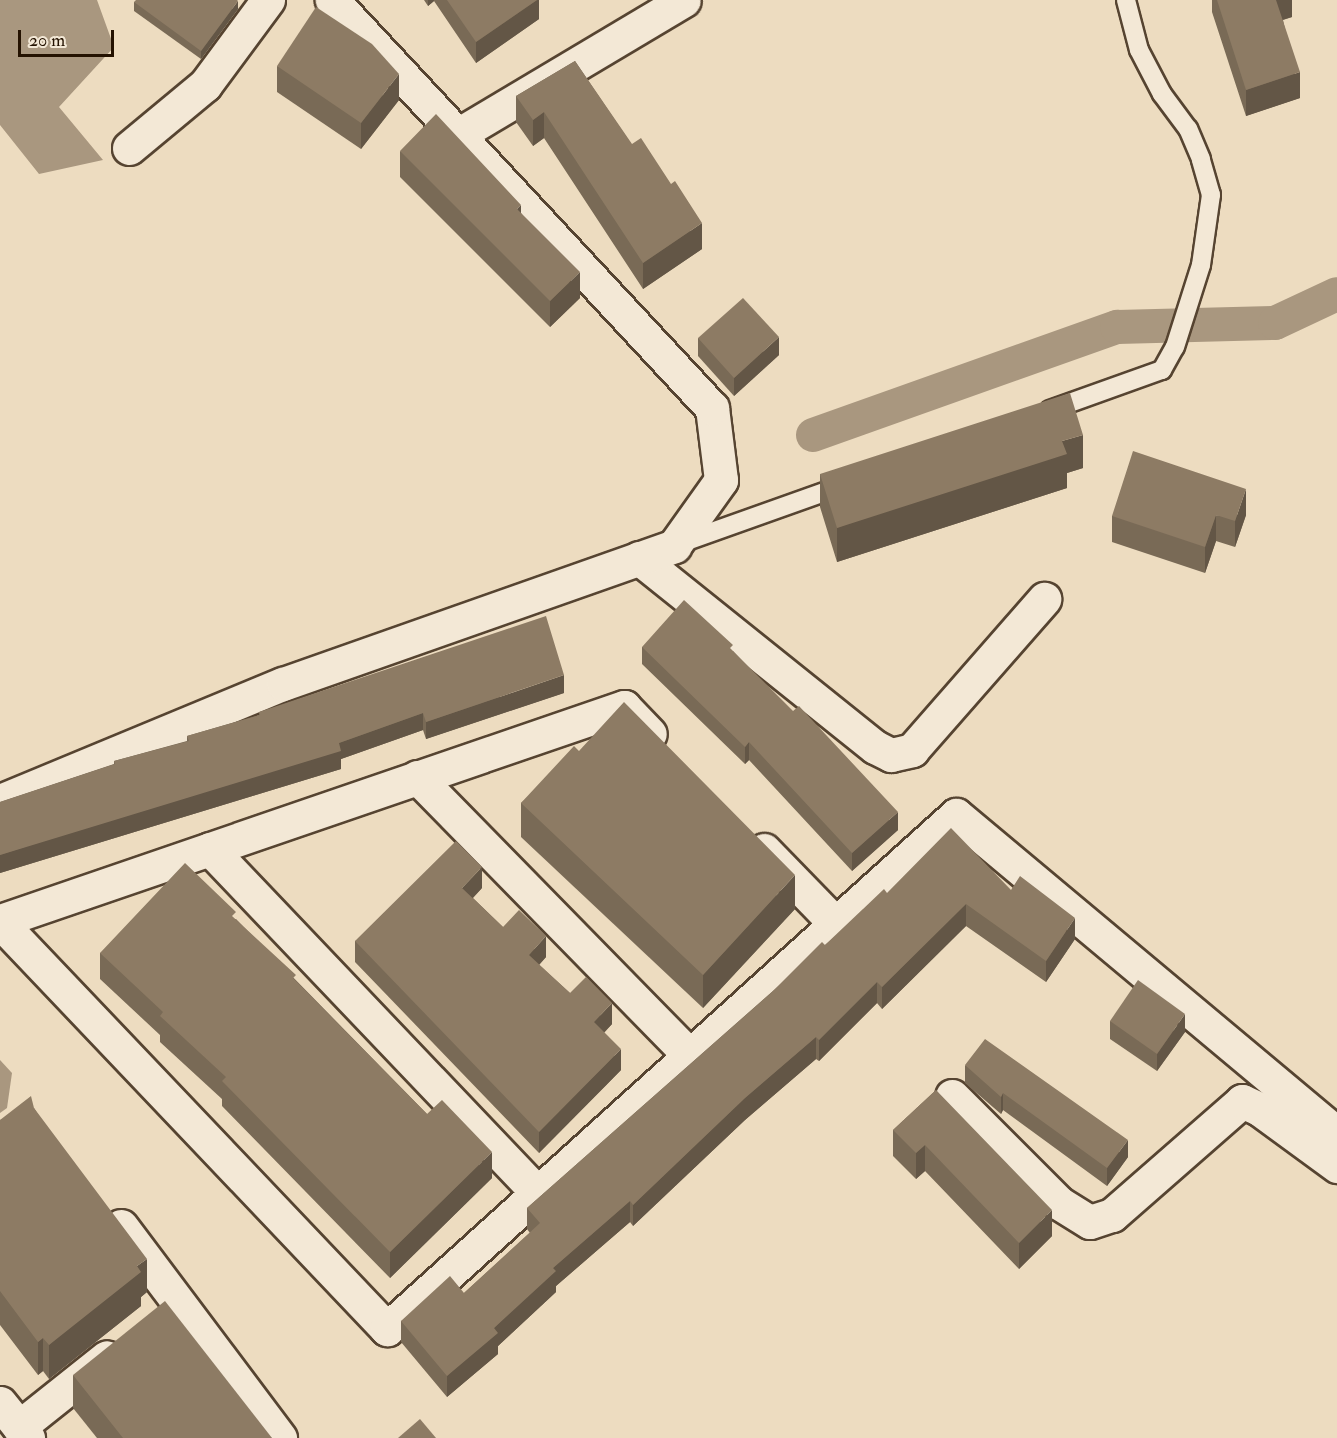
<!DOCTYPE html>
<style>
body{margin:0}
#map{position:relative;width:1337px;height:1438px;overflow:hidden;background:#eddcc0;font-family:"IM FELL Double Pica",serif}
div>[style]{position:absolute}
[style*='--x']{left:calc(var(--x)*1px);top:calc(var(--y)*1px);width:calc(var(--w)*1px);rotate:calc(var(--a)*1deg)}
.water>*{inset:0;background:#a9977f}
.canal>*{height:34px;margin:-17px;padding:0 17px;transform-origin:17px;border-radius:17px;background:#a9977f}
.roads{filter:drop-shadow(2px 0 #564431) drop-shadow(-2px 0 #564431) drop-shadow(0 2px #564431) drop-shadow(0 -2px #564431)}
.service>*{height:18px;margin:-9px;padding:0 9px;transform-origin:9px;border-radius:9px;background:#f3e8d6}
.minor>*{height:33px;margin:-16.5px;padding:0 16.5px;transform-origin:16.5px;border-radius:16.5px;background:#f3e8d6}
.wall>*{inset:0;background:#796a56}
.shaded-wall>*{inset:0;background:#635646}
.building>*{inset:0;background:#8d7b64}
span{translate:-50% -50%;white-space:nowrap;text-align:center;line-height:1.15;-webkit-text-stroke:4.5px #f3e8d6;paint-order:stroke}
.scale{position:absolute;left:18px;top:30px;width:96px;height:27px;box-sizing:border-box;border:3px solid #241201;border-top:0;padding-left:8px;font-size:18px;line-height:21px;white-space:nowrap;color:#241201;-webkit-text-stroke:4px #f3e8d6;paint-order:stroke}
</style>
<div id="map">
<div class="water">
<div style="clip-path:polygon(0 0,97px 0,114px 47px,59px 107px,103px 160px,39px 174px,0 125px)"></div>
<div style="clip-path:polygon(0 1060px,12px 1073px,7px 1108px,0 1113px)"></div>
</div>
<div class="canal">
<div style="--x:813;--y:435;--w:323;--a:-19.6"></div>
<div style="--x:1117;--y:327;--w:158;--a:-1.5"></div>
<div style="--x:1275;--y:323;--w:68;--a:-25.1"></div>
</div>
<div class="roads">
<div class="service">
<div style="--x:1050;--y:410;--w:119;--a:-19.7"></div>
<div style="--x:1162;--y:370;--w:26;--a:-61"></div>
<div style="--x:1175;--y:347;--w:86;--a:-72.4"></div>
<div style="--x:1201;--y:265;--w:71;--a:-81.9"></div>
<div style="--x:1211;--y:195;--w:37;--a:-106"></div>
<div style="--x:1201;--y:159;--w:33;--a:-113"></div>
<div style="--x:1188;--y:129;--w:44;--a:-126.6"></div>
<div style="--x:1162;--y:94;--w:50;--a:-117.6"></div>
<div style="--x:1139;--y:50;--w:52;--a:-104.6"></div>
<div style="--x:681;--y:543;--w:173;--a:-19.6"></div>
</div>
<div class="minor">
<div style="--x:456;--y:136;--w:265;--a:-30.8"></div>
<div style="--x:129;--y:148;--w:99;--a:-39.7"></div>
<div style="--x:205;--y:85;--w:106;--a:-53.5"></div>
<div style="--x:639;--y:558;--w:302;--a:38.7"></div>
<div style="--x:875;--y:747;--w:18;--a:27"></div>
<div style="--x:891;--y:755;--w:22;--a:-13"></div>
<div style="--x:912;--y:750;--w:201;--a:-48.8"></div>
<div style="--x:417;--y:777;--w:390;--a:45.6"></div>
<div style="--x:0;--y:801;--w:306;--a:-22.5"></div>
<div style="--x:283;--y:684;--w:415;--a:-19.4"></div>
<div style="--x:674;--y:546;--w:81;--a:-54.5"></div>
<div style="--x:721;--y:480;--w:73;--a:-97.1"></div>
<div style="--x:712;--y:408;--w:558;--a:-132.96"></div>
<div style="--x:210;--y:849;--w:475;--a:46.4"></div>
<div style="--x:764;--y:850;--w:103;--a:45.8"></div>
<div style="--x:0;--y:921;--w:660;--a:-18.93"></div>
<div style="--x:624;--y:707;--w:37;--a:46"></div>
<div style="--x:0;--y:922;--w:562;--a:46.44"></div>
<div style="--x:387;--y:1329;--w:767;--a:-42.09"></div>
<div style="--x:956;--y:815;--w:497;--a:39.9"></div>
<div style="--x:952;--y:1096;--w:151;--a:45"></div>
<div style="--x:1059;--y:1203;--w:36;--a:32"></div>
<div style="--x:1090;--y:1222;--w:23;--a:-18"></div>
<div style="--x:1112;--y:1215;--w:173;--a:-41.2"></div>
<div style="--x:1242;--y:1101;--w:19;--a:25"></div>
<div style="--x:1259;--y:1109;--w:97;--a:36.2"></div>
<div style="--x:121;--y:1226;--w:265;--a:53.1"></div>
<div style="--x:0;--y:1403;--w:45;--a:51.3"></div>
<div style="--x:19;--y:1427;--w:112;--a:-38.5"></div>
</div>
</div>
<div class="wall">
<div style="clip-path:polygon(424px 0,539px 0,539px 19px,476px 63px,434px 1px,428px 6px)"></div>
<div style="clip-path:polygon(1212px 0,1292px 0,1292px 17px,1283px 20px,1300px 98px,1246px 116px,1212px 12px)"></div>
<div style="clip-path:polygon(134px 2px,238px 9px,201px 59px,134px 11px)"></div>
<div style="clip-path:polygon(575px 61px,702px 249px,643px 289px,544px 138px,533px 146px,516px 122px,516px 96px)"></div>
<div style="clip-path:polygon(277px 66px,399px 100px,361px 149px,277px 92px)"></div>
<div style="clip-path:polygon(400px 151px,521px 213px,580px 298px,550px 327px,400px 177px)"></div>
<div style="clip-path:polygon(698px 338px,779px 355px,734px 396px,698px 356px)"></div>
<div style="clip-path:polygon(1083px 468px,1067px 473px,1067px 488px,837px 562px,820px 507px,820px 474px)"></div>
<div style="clip-path:polygon(1246px 515px,1235px 547px,1216px 541px,1205px 573px,1112px 542px,1112px 516px)"></div>
<div style="clip-path:polygon(642px 647px,733px 651px,898px 830px,852px 871px,749px 760px,745px 764px,642px 664px)"></div>
<div style="clip-path:polygon(564px 693px,426px 739px,423px 730px,341px 759px,341px 769px,0 873px,0 802px,114px 764px,114px 761px,187px 741px,187px 736px,259px 715px,259px 712px)"></div>
<div style="clip-path:polygon(579px 751px,795px 909px,703px 1008px,521px 837px,521px 803px)"></div>
<div style="clip-path:polygon(482px 888px,473px 898px,503px 927px,546px 957px,539px 965px,570px 993px,612px 1024px,604px 1033px,621px 1070px,539px 1153px,355px 962px,355px 941px)"></div>
<div style="clip-path:polygon(1011px 890px,1075px 939px,1046px 982px,966px 926px,882px 1009px,877px 1003px,819px 1061px,816px 1059px,745px 1120px,633px 1226px,630px 1222px,556px 1286px,556px 1292px,498px 1346px,498px 1354px,447px 1397px,401px 1342px,401px 1321px,464px 1293px,530px 1233px,527px 1229px,527px 1208px,825px 945px,887px 893px)"></div>
<div style="clip-path:polygon(236px 919px,427px 1114px,492px 1178px,390px 1278px,222px 1106px,222px 1099px,160px 1042px,160px 1035px,100px 979px,100px 953px)"></div>
<div style="clip-path:polygon(1110px 1021px,1185px 1032px,1157px 1071px,1110px 1039px)"></div>
<div style="clip-path:polygon(965px 1065px,1128px 1157px,1107px 1186px,1003px 1110px,1001px 1114px,965px 1083px)"></div>
<div style="clip-path:polygon(936px 1090px,1052px 1236px,1019px 1269px,925px 1171px,916px 1179px,893px 1156px,893px 1130px)"></div>
<div style="clip-path:polygon(34px 1108px,147px 1292px,141px 1297px,141px 1306px,49px 1379px,43px 1371px,38px 1375px,0 1325px,0 1120px)"></div>
<div style="clip-path:polygon(73px 1375px,272px 1438px,97px 1438px,73px 1408px)"></div>
</div>
<div class="shaded-wall">
<div style="clip-path:polygon(428px 0,434px 0,434px 1px,428px 6px)"></div>
<div style="clip-path:polygon(537px 0,539px 0,539px 19px,476px 63px,476px 42px)"></div>
<div style="clip-path:polygon(1275px 0,1292px 0,1292px 17px,1275px 22px)"></div>
<div style="clip-path:polygon(238px 1px,238px 9px,201px 59px,201px 51px)"></div>
<div style="clip-path:polygon(1300px 72px,1300px 98px,1246px 116px,1246px 90px)"></div>
<div style="clip-path:polygon(399px 74px,399px 100px,361px 149px,361px 123px)"></div>
<div style="clip-path:polygon(544px 112px,544px 138px,533px 146px,533px 120px)"></div>
<div style="clip-path:polygon(521px 205px,521px 231px,517px 209px)"></div>
<div style="clip-path:polygon(702px 223px,702px 249px,643px 289px,643px 263px)"></div>
<div style="clip-path:polygon(580px 272px,580px 298px,550px 327px,550px 301px)"></div>
<div style="clip-path:polygon(779px 337px,779px 355px,734px 396px,734px 378px)"></div>
<div style="clip-path:polygon(1083px 435px,1083px 468px,1067px 473px,1067px 488px,837px 562px,837px 528px,1062px 441px)"></div>
<div style="clip-path:polygon(1246px 489px,1246px 515px,1235px 547px,1235px 521px)"></div>
<div style="clip-path:polygon(1216px 515px,1216px 541px,1205px 573px,1205px 547px)"></div>
<div style="clip-path:polygon(564px 675px,564px 693px,426px 739px,426px 722px)"></div>
<div style="clip-path:polygon(423px 713px,423px 730px,341px 759px,341px 769px,0 873px,0 855px,339px 743px)"></div>
<div style="clip-path:polygon(749px 742px,749px 760px,745px 764px,745px 747px)"></div>
<div style="clip-path:polygon(898px 812px,898px 830px,852px 871px,852px 853px)"></div>
<div style="clip-path:polygon(482px 867px,482px 888px,462px 909px,462px 888px)"></div>
<div style="clip-path:polygon(795px 875px,795px 909px,703px 1008px,703px 975px)"></div>
<div style="clip-path:polygon(966px 904px,966px 926px,882px 1009px,882px 987px)"></div>
<div style="clip-path:polygon(1075px 918px,1075px 939px,1046px 982px,1046px 961px)"></div>
<div style="clip-path:polygon(546px 936px,546px 957px,529px 976px,529px 955px)"></div>
<div style="clip-path:polygon(877px 982px,877px 1003px,819px 1061px,819px 1040px)"></div>
<div style="clip-path:polygon(612px 1003px,612px 1024px,594px 1043px,594px 1022px)"></div>
<div style="clip-path:polygon(1185px 1014px,1185px 1032px,1157px 1071px,1157px 1054px)"></div>
<div style="clip-path:polygon(816px 1037px,816px 1059px,745px 1120px,633px 1226px,633px 1205px,745px 1098px)"></div>
<div style="clip-path:polygon(621px 1049px,621px 1070px,539px 1153px,539px 1132px)"></div>
<div style="clip-path:polygon(1003px 1093px,1003px 1110px,1001px 1114px,1001px 1097px)"></div>
<div style="clip-path:polygon(1128px 1140px,1128px 1157px,1107px 1186px,1107px 1168px)"></div>
<div style="clip-path:polygon(925px 1145px,925px 1171px,916px 1179px,916px 1153px)"></div>
<div style="clip-path:polygon(492px 1152px,492px 1178px,390px 1278px,390px 1252px)"></div>
<div style="clip-path:polygon(630px 1201px,630px 1222px,556px 1286px,556px 1292px,498px 1346px,498px 1354px,447px 1397px,447px 1376px,553px 1268px)"></div>
<div style="clip-path:polygon(1052px 1210px,1052px 1236px,1019px 1269px,1019px 1243px)"></div>
<div style="clip-path:polygon(147px 1259px,147px 1292px,141px 1297px,141px 1306px,49px 1379px,49px 1345px,137px 1266px)"></div>
<div style="clip-path:polygon(43px 1338px,43px 1371px,38px 1375px,38px 1342px)"></div>
</div>
<div class="building">
<div style="clip-path:polygon(136px 0,237px 0,238px 1px,201px 51px,134px 2px)"></div>
<div style="clip-path:polygon(447px 0,537px 0,476px 42px)"></div>
<div style="clip-path:polygon(1217px 0,1276px 0,1300px 72px,1246px 90px)"></div>
<div style="clip-path:polygon(316px 7px,372px 44px,399px 74px,361px 123px,277px 66px)"></div>
<div style="clip-path:polygon(575px 61px,632px 144px,641px 138px,671px 184px,675px 181px,702px 223px,643px 263px,544px 112px,533px 120px,516px 96px)"></div>
<div style="clip-path:polygon(436px 114px,521px 205px,517px 209px,580px 272px,550px 301px,400px 151px)"></div>
<div style="clip-path:polygon(743px 298px,779px 337px,734px 378px,698px 338px)"></div>
<div style="clip-path:polygon(1070px 393px,1083px 435px,1062px 441px,1067px 454px,837px 528px,820px 474px)"></div>
<div style="clip-path:polygon(1133px 451px,1246px 489px,1235px 521px,1216px 515px,1205px 547px,1112px 516px)"></div>
<div style="clip-path:polygon(684px 600px,733px 645px,730px 648px,793px 711px,799px 706px,898px 812px,852px 853px,749px 742px,745px 747px,642px 647px)"></div>
<div style="clip-path:polygon(546px 616px,564px 675px,426px 722px,423px 713px,339px 743px,341px 751px,0 855px,0 802px,115px 764px,114px 761px,189px 741px,187px 736px,260px 715px,259px 712px)"></div>
<div style="clip-path:polygon(624px 702px,795px 875px,703px 975px,521px 803px,574px 746px,579px 751px)"></div>
<div style="clip-path:polygon(951px 828px,1011px 890px,1020px 876px,1075px 918px,1046px 961px,966px 904px,882px 987px,877px 982px,819px 1040px,816px 1037px,745px 1098px,633px 1205px,630px 1201px,553px 1268px,556px 1271px,494px 1328px,498px 1333px,447px 1376px,401px 1321px,450px 1276px,464px 1293px,540px 1223px,527px 1208px,772px 992px,822px 942px,825px 945px,884px 889px,887px 893px)"></div>
<div style="clip-path:polygon(456px 841px,482px 867px,462px 888px,503px 927px,519px 910px,546px 936px,529px 955px,570px 993px,586px 977px,612px 1003px,594px 1022px,621px 1049px,539px 1132px,355px 941px)"></div>
<div style="clip-path:polygon(185px 863px,236px 912px,232px 916px,296px 975px,293px 978px,427px 1114px,442px 1100px,492px 1152px,390px 1252px,222px 1081px,226px 1077px,160px 1016px,163px 1012px,100px 953px)"></div>
<div style="clip-path:polygon(1138px 980px,1185px 1014px,1157px 1054px,1110px 1021px)"></div>
<div style="clip-path:polygon(985px 1039px,1128px 1140px,1107px 1168px,1003px 1093px,1001px 1097px,965px 1065px)"></div>
<div style="clip-path:polygon(936px 1090px,1052px 1210px,1019px 1243px,925px 1145px,916px 1153px,893px 1130px)"></div>
<div style="clip-path:polygon(31px 1096px,34px 1108px,147px 1259px,137px 1266px,141px 1272px,49px 1345px,43px 1338px,38px 1342px,0 1291px,0 1120px)"></div>
<div style="clip-path:polygon(165px 1301px,272px 1438px,123px 1438px,73px 1375px)"></div>
<div style="clip-path:polygon(420px 1419px,436px 1438px,398px 1438px)"></div>
</div>
<div class="scale">20 m</div>
</div>
